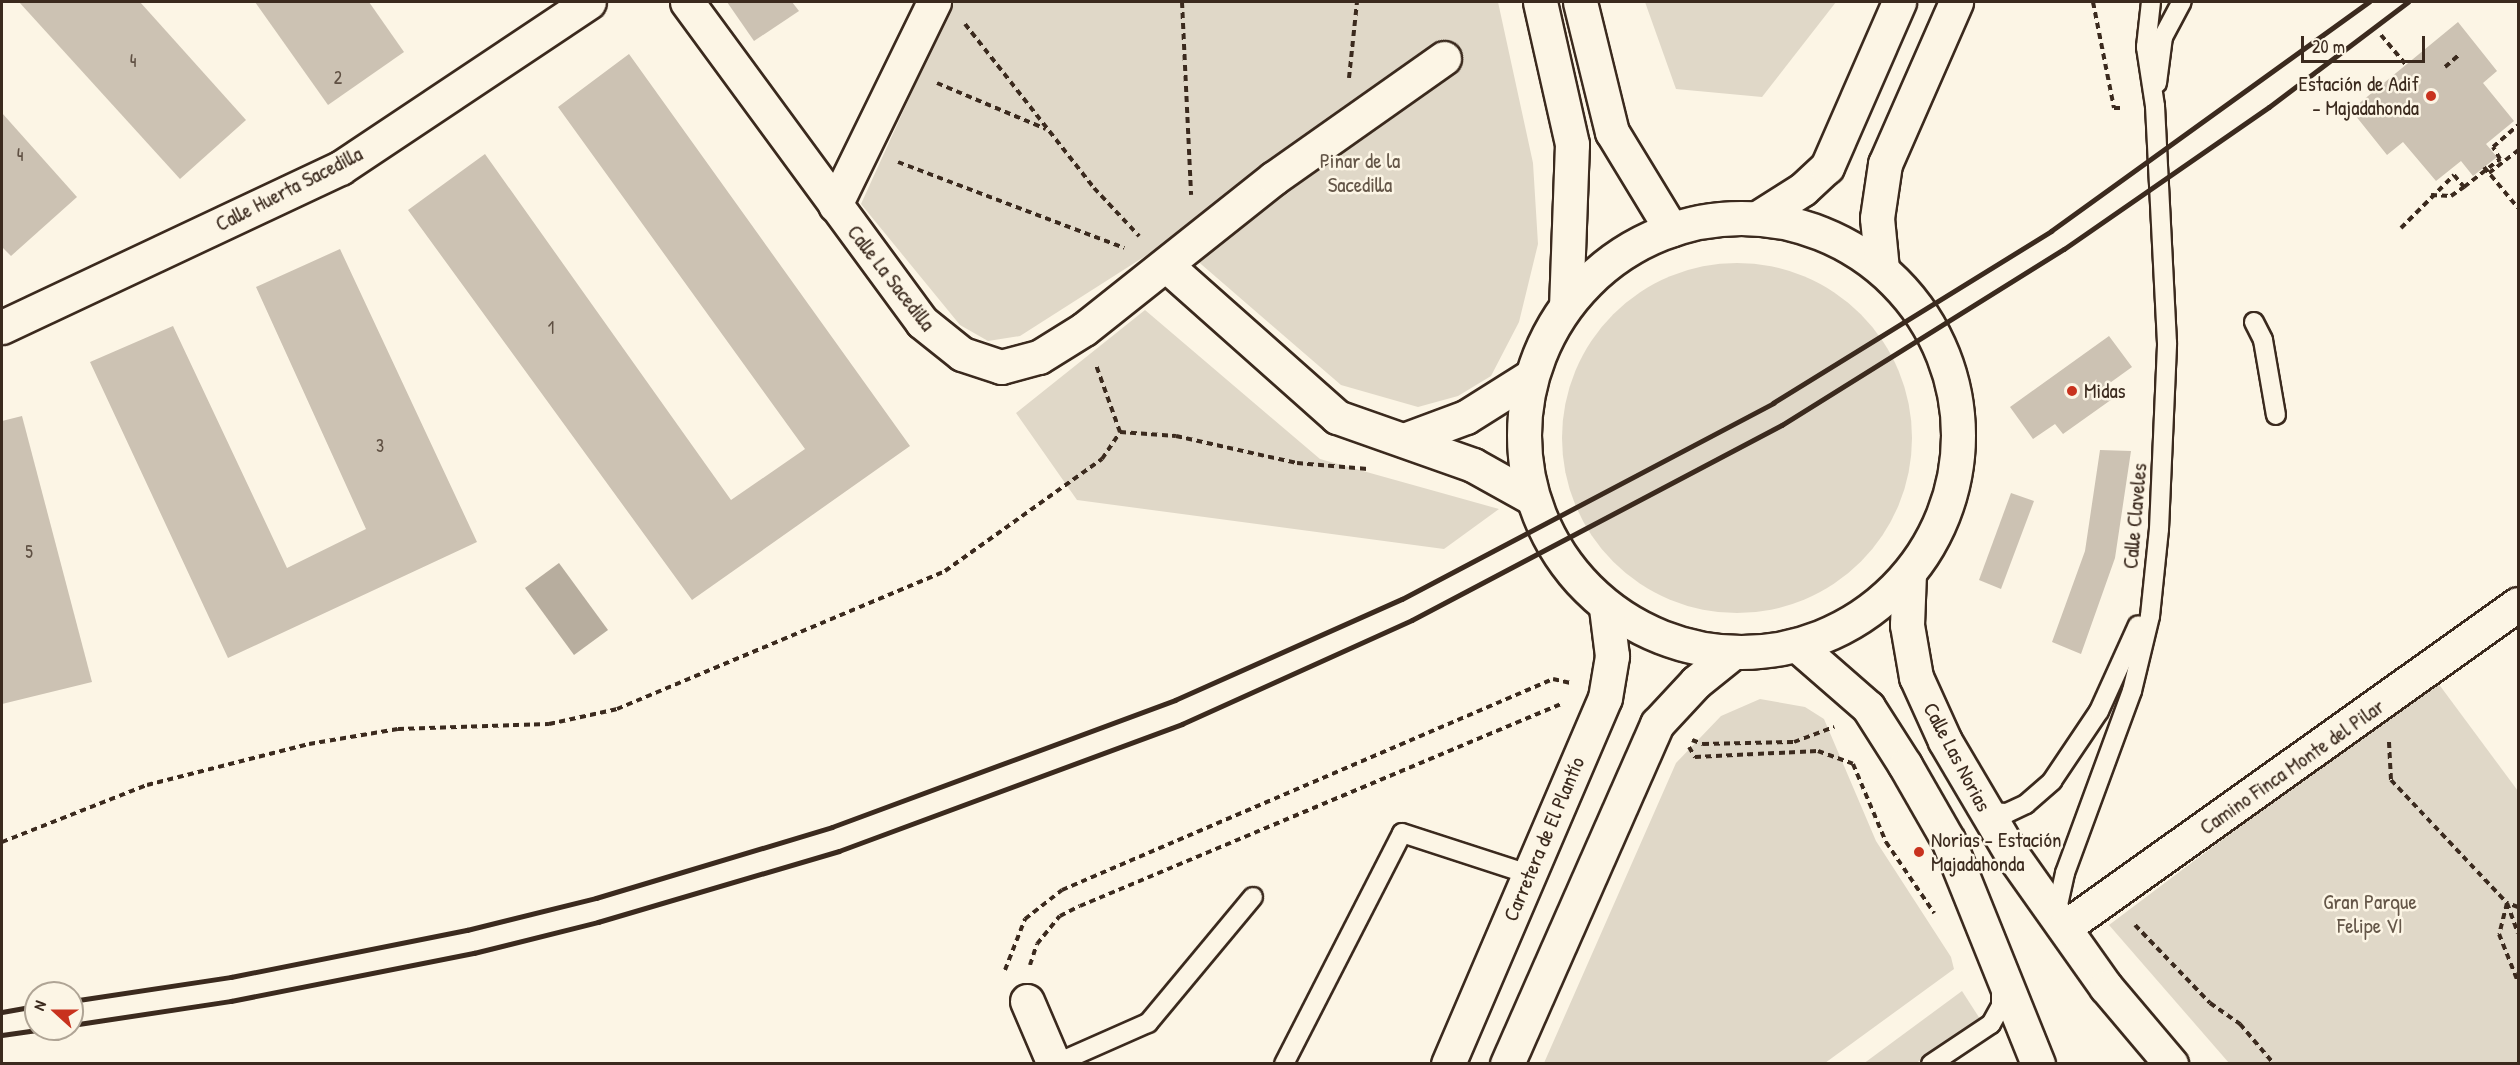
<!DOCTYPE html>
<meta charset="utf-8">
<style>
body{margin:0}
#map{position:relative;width:2520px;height:1065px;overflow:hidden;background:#fcf5e5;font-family:"Patrick Hand",sans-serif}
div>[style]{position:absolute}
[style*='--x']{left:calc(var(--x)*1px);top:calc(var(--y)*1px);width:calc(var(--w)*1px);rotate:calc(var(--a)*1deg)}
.green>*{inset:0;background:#e0d8c8}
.round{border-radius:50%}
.water>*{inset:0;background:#b7ad9e}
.building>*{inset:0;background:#ccc2b3}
.path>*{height:4px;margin-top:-2px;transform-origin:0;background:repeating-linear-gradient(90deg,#3b2a1e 0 6px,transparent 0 10.5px)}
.roads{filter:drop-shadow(2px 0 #3b2a1e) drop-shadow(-2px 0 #3b2a1e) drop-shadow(0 2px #3b2a1e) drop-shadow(0 -2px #3b2a1e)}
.service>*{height:18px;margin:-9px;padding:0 9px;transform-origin:9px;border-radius:9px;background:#fcf5e5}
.minor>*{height:33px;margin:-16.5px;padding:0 16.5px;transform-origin:16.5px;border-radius:16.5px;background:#fcf5e5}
.tertiary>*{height:33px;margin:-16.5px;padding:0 16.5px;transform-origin:16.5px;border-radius:16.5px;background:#fcf5e5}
.tertiary>.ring{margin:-16.5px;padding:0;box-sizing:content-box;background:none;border:33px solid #fcf5e5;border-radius:50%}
.motorway>*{height:33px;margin:-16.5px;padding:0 16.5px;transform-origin:16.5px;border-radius:16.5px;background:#fcf5e5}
.rail>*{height:4.5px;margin:-2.25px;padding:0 2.25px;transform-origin:2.25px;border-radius:2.25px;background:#3b2a1e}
.dots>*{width:16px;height:16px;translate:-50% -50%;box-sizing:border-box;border:3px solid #fcf5e5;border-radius:50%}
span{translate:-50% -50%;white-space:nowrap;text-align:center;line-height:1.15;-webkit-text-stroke:5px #fcf5e5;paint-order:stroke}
.number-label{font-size:18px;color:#5f5043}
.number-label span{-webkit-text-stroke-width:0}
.poi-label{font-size:21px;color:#3b2a1e}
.right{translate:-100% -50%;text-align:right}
.left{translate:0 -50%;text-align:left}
.park-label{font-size:21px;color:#645648}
.street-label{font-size:21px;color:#3b2a1e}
.frame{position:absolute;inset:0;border:3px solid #3b2a1e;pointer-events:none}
.north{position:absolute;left:24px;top:981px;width:60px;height:60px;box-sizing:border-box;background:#fcf5e5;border:2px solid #afa495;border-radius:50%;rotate:291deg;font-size:16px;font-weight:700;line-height:24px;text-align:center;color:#3b2a1e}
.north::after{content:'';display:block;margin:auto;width:21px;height:27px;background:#c8321e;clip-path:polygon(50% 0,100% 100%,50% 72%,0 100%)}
.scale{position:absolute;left:2301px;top:36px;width:124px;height:27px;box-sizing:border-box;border:3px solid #3b2a1e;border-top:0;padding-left:8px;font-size:18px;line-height:21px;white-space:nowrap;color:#3b2a1e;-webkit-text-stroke:4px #fcf5e5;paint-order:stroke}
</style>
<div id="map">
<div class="green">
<div style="clip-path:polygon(953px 2px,1498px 2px,1533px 163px,1538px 244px,1519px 322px,1491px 376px,1458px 396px,1418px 407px,1341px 385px,1172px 239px,1020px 336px,988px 341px,960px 325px,861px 204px)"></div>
<div style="clip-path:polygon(1645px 2px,1836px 2px,1762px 97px,1676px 89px)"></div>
<div class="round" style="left:1562px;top:263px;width:350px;height:350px"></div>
<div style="clip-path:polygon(1145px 310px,1320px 459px,1499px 509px,1444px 549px,1077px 500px,1016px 413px)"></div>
<div style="clip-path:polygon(2435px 679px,2518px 791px,2518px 1063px,2229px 1063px,2109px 925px)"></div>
<div style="clip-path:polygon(1760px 699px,1805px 707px,1824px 719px,1876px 841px,1951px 957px,1954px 969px,1825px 1063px,1544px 1063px,1676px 763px,1721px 716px)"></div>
<div style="clip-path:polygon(1962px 991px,1982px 1022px,1916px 1063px,1863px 1064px)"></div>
</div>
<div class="water">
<div style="clip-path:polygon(559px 563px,608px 630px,574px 655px,525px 588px)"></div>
</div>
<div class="building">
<div style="clip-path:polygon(19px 2px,140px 2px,246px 120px,180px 179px)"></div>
<div style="clip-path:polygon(255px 2px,369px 2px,404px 52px,328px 105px)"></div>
<div style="clip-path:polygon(727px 2px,792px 2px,799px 11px,754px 41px)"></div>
<div style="clip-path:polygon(2458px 22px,2497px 71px,2483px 83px,2514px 121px,2486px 144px,2497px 157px,2473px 176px,2461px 161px,2436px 181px,2403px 142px,2387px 155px,2351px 110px)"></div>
<div style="clip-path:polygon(629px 54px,910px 446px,692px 600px,408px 210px,485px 154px,731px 500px,805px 449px,558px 107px)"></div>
<div style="clip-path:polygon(2px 113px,77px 197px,11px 256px,2px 247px)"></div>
<div style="clip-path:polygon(340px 249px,477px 542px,228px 658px,90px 362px,173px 326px,287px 568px,366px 529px,256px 287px)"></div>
<div style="clip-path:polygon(2109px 336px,2132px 367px,2107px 385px,2115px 397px,2063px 434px,2055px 424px,2033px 439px,2010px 407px)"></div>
<div style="clip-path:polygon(22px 416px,92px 682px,2px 704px,2px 421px)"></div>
<div style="clip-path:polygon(2100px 450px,2131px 451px,2115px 558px,2081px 654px,2052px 642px,2085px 551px)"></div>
<div style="clip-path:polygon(2011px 493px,2034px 501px,2001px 589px,1979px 580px)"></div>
</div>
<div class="path">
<div style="--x:1182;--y:2;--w:193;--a:87.3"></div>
<div style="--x:2093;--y:2;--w:108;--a:78.8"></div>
<div style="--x:2114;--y:108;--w:10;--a:0"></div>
<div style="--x:965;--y:24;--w:209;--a:51.8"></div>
<div style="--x:1094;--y:188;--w:66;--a:46.8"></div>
<div style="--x:2381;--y:35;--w:39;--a:50"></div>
<div style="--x:2445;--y:67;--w:20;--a:-41"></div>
<div style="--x:1349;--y:78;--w:76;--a:-84"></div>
<div style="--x:937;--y:83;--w:118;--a:22.9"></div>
<div style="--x:898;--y:162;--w:242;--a:20.8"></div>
<div style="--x:2484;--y:167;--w:53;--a:50.3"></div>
<div style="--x:2489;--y:173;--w:37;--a:-38"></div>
<div style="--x:2431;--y:195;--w:20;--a:3"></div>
<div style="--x:2451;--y:196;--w:16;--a:-35"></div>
<div style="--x:2401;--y:228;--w:75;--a:-45"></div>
<div style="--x:2454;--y:175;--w:16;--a:50"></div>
<div style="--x:2464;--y:187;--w:46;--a:-37.9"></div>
<div style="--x:2500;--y:159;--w:14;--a:-120"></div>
<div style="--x:2493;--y:147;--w:33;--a:-41"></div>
<div style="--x:1120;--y:432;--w:56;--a:4.1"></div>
<div style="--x:1176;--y:436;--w:124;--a:12.6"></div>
<div style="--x:1297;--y:463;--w:71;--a:4.8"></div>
<div style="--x:1692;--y:740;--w:12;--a:20"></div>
<div style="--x:1703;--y:744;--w:91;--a:-1.3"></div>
<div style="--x:1794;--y:742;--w:43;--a:-20.6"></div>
<div style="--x:2389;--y:742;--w:38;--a:87"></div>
<div style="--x:2391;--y:780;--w:169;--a:46.7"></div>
<div style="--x:2507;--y:903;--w:32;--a:70"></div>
<div style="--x:1689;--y:747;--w:12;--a:59"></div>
<div style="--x:1695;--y:757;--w:123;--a:-2.8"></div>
<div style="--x:1818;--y:751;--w:37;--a:20"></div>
<div style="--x:1853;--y:764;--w:85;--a:67.1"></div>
<div style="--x:1886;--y:842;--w:86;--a:55.9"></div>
<div style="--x:2;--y:842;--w:156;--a:-21.5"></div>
<div style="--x:147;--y:785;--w:167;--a:-14.2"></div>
<div style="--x:309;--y:744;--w:90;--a:-9.6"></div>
<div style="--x:398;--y:729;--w:151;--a:-1.9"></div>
<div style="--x:549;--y:724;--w:70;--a:-12.4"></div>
<div style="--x:617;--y:709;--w:356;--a:-22.8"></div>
<div style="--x:945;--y:571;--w:193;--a:-35.5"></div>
<div style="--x:1102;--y:459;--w:32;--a:-56"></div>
<div style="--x:1120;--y:432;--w:71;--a:-109.7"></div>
<div style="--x:2518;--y:907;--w:12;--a:-160"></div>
<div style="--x:2507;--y:903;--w:32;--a:104"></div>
<div style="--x:2499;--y:934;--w:52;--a:68.4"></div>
<div style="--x:2135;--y:925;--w:108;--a:46.1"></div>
<div style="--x:2210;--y:1003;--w:37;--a:35"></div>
<div style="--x:2240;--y:1024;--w:52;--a:49.6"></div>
<div style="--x:1030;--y:965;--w:22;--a:-72"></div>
<div style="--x:1037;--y:944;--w:36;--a:-51"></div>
<div style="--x:1060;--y:916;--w:22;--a:-27"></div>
<div style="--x:1080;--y:906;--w:522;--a:-22.78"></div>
<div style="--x:1005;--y:970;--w:55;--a:-68.6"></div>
<div style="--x:1025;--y:919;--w:47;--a:-38.1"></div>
<div style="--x:1062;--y:890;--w:534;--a:-23.25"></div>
<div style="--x:1553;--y:679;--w:18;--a:13"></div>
</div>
<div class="roads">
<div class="service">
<div style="--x:2157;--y:83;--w:46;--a:-82.6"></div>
<div style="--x:2163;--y:37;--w:40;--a:-62"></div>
<div style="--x:2254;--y:322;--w:20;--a:63"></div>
<div style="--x:2263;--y:340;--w:76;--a:80.2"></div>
<div style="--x:1986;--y:812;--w:21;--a:3"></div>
<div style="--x:2007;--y:813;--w:21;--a:-25"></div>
<div style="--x:2026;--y:804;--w:35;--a:-41"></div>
<div style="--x:2052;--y:781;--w:84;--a:-56.1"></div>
<div style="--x:2099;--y:711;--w:94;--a:-65.6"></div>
<div style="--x:2056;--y:914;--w:42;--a:-77.6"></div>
<div style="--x:2065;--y:873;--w:194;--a:-69.8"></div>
<div style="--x:2132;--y:691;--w:77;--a:-76.5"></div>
<div style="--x:2150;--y:616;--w:87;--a:-84.1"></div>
<div style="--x:2159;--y:529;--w:186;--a:-87.5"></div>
<div style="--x:2167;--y:343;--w:237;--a:-92.9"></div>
<div style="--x:2155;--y:106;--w:60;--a:-98.7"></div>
<div style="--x:2146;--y:47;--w:45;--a:-83.7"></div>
<div style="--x:1055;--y:1064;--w:102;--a:-23.8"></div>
<div style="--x:1148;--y:1023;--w:164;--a:-50.2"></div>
<div style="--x:1284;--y:1064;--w:259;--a:-62.9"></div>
<div style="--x:1402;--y:833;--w:133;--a:18"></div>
<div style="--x:1931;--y:1064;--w:72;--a:-33.7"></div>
<div style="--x:1991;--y:1024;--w:21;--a:-61"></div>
<div style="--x:2001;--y:1006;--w:16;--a:-90"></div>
</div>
<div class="minor">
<div style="--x:687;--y:2;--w:397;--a:53.7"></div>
<div style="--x:922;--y:322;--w:51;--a:38.7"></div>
<div style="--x:962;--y:354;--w:41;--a:18.4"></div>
<div style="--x:1001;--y:367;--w:39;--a:-15"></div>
<div style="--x:1039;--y:357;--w:53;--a:-31.9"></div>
<div style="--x:1084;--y:329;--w:243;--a:-38.5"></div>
<div style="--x:1274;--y:178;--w:208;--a:-35.2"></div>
<div style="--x:835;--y:205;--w:226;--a:-64"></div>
<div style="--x:1166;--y:265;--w:229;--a:41.6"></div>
<div style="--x:1337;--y:417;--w:144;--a:19.4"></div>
<div style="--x:1473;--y:465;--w:68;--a:29.2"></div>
<div style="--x:2;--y:327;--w:374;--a:-25.2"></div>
<div style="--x:340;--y:168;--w:299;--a:-33.7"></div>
<div style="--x:1404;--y:440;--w:66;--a:-20.4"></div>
<div style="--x:1466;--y:417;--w:77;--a:-32.2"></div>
<div style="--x:1909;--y:573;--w:52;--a:92.2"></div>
<div style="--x:1907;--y:625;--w:53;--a:80.2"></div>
<div style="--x:1916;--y:677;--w:70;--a:65.6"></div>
<div style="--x:1945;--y:741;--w:130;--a:59.5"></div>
<div style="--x:2011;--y:853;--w:164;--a:54.7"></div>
<div style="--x:2106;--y:987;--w:101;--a:49.8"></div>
<div style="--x:1798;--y:646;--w:93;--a:41.1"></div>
<div style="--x:1868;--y:707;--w:69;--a:57.5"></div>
<div style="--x:1905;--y:765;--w:86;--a:60.2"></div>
<div style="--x:1948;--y:840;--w:241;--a:68.1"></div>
<div style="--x:2065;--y:927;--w:556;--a:-35.49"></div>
<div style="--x:1027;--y:1001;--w:69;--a:66.8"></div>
</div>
<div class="tertiary">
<div style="--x:1759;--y:217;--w:52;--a:-32.5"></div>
<div style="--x:1803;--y:189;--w:33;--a:-43"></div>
<div style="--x:1827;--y:167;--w:180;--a:-66.4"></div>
<div class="ring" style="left:1524px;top:218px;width:401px;height:401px"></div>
<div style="--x:1882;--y:269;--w:51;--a:-95.6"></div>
<div style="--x:1877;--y:218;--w:55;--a:-81.6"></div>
<div style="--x:1885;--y:164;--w:177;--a:-66.3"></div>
<div style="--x:1448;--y:1064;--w:398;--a:-66.8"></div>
<div style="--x:1605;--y:698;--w:43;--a:-80.5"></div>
<div style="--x:1612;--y:656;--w:48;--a:-97.1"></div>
<div style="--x:1507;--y:1064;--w:372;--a:-66.2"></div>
<div style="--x:1657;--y:724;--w:57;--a:-47.1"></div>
<div style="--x:1696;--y:682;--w:45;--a:-38.7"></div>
</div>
<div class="motorway">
<div style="--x:1540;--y:2;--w:146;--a:77.3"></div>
<div style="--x:1572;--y:144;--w:160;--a:92.1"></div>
<div style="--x:1580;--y:2;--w:134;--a:76.2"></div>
<div style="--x:1612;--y:132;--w:114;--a:58.7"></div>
</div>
</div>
<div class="rail">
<div style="--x:72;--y:1001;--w:161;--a:-8.6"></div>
<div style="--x:231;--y:977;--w:241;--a:-11.3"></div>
<div style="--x:467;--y:930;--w:133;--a:-13.9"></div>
<div style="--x:596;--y:898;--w:246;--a:-16.7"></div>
<div style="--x:832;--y:827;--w:366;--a:-20.3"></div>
<div style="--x:1175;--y:700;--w:248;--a:-24"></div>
<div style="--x:1402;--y:599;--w:420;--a:-27.8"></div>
<div style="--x:1773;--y:403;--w:327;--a:-31.7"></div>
<div style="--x:2051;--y:231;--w:392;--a:-35.8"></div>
<div style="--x:2;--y:1012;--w:35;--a:-10"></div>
<div style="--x:72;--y:1025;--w:161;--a:-8.6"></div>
<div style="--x:231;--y:1001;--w:248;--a:-11.2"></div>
<div style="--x:474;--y:953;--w:128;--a:-14"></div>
<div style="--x:598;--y:922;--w:251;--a:-16.4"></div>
<div style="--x:839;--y:851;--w:366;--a:-20.3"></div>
<div style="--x:1182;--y:724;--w:252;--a:-24.3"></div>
<div style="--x:1412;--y:620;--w:418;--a:-27.8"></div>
<div style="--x:1782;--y:425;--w:332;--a:-32"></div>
<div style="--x:2064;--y:249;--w:249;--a:-34.7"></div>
<div style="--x:2269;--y:107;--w:174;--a:-37.1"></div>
<div style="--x:2;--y:1035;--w:42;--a:-8.1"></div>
</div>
<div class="dots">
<div style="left:2431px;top:96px;background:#c8321e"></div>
<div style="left:2072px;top:391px;background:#c8321e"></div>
<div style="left:1919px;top:852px;background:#c8321e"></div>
</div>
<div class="number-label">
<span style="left:133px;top:61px">4</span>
<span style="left:338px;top:78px">2</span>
<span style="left:20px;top:155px">4</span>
<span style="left:551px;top:328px">1</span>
<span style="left:380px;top:446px">3</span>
<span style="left:29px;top:552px">5</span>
</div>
<div class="poi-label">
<span class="right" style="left:2419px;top:96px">Estación de Adif<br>- Majadahonda</span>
<span class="left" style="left:2084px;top:391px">Midas</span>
<span class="left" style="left:1931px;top:852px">Norias - Estación<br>Majadahonda</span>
</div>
<div class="park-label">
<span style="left:1360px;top:173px">Pinar de la<br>Sacedilla</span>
<span style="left:2370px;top:914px">Gran Parque<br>Felipe VI</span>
</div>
<div class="street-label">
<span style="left:289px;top:189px;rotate:-27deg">Calle Huerta Sacedilla</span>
<span style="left:891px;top:278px;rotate:52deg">Calle La Sacedilla</span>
<span style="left:2135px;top:516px;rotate:-85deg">Calle Claveles</span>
<span style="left:1957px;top:757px;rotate:62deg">Calle Las Norias</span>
<span style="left:2292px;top:767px;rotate:-35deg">Camino Finca Monte del Pilar</span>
<span style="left:1544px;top:839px;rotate:-67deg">Carretera de El Plantío</span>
</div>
<div class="frame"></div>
<div class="north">N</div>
<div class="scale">20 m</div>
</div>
